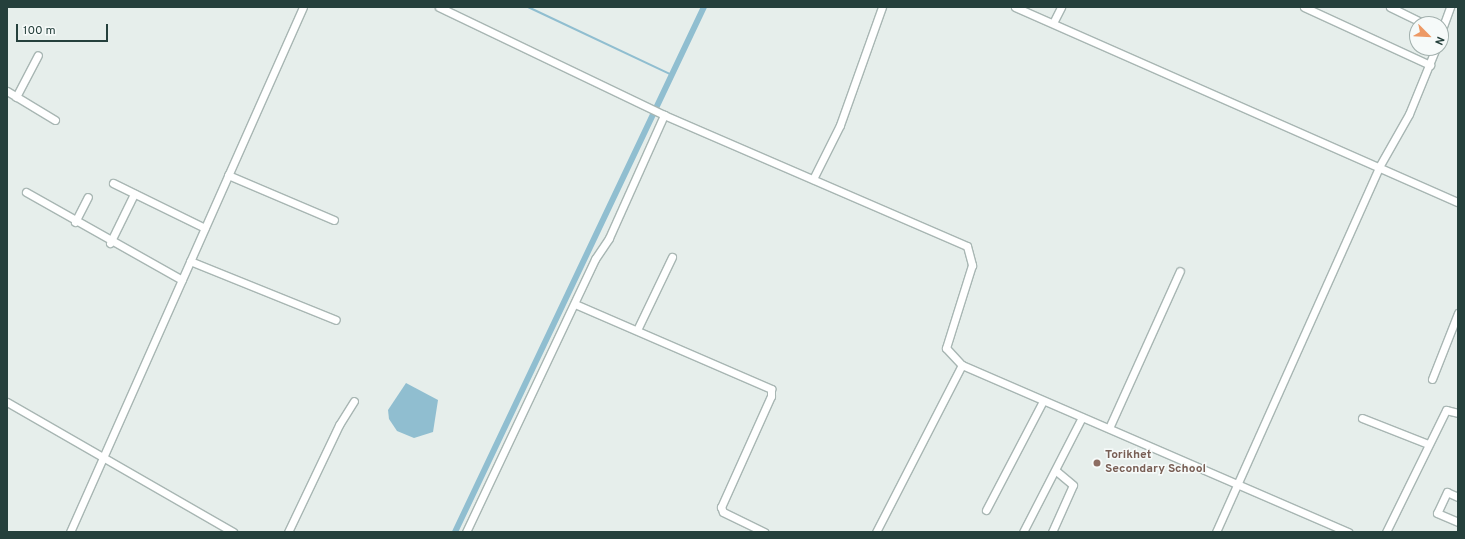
<!DOCTYPE html>
<style>
body{margin:0}
#map{position:relative;width:1465px;height:539px;overflow:hidden;background:#e6eeeb;font-family:Overpass,sans-serif}
div>[style]{position:absolute}
[style*='--x']{left:calc(var(--x)*1px);top:calc(var(--y)*1px);width:calc(var(--w)*1px);rotate:calc(var(--a)*1deg)}
.water>*{inset:0;background:#90bed0}
.stream>*{height:2px;margin:-1px;padding:0 1px;transform-origin:1px;border-radius:1px;background:#90bed0}
.canal>*{height:6px;margin:-3px;padding:0 3px;transform-origin:3px;border-radius:3px;background:#90bed0}
.roads{filter:drop-shadow(1px 0 #a8b6b3) drop-shadow(-1px 0 #a8b6b3) drop-shadow(0 1px #a8b6b3) drop-shadow(0 -1px #a8b6b3)}
.minor>*{height:7px;margin:-3.5px;padding:0 3.5px;transform-origin:3.5px;border-radius:3.5px;background:#fff}
.dots>*{width:11px;height:11px;translate:-50% -50%;box-sizing:border-box;border:2px solid #f6faf9;border-radius:50%}
span{translate:-50% -50%;white-space:nowrap;text-align:center;line-height:1.15;-webkit-text-stroke:3px #f6faf9;paint-order:stroke}
.education-label{font-size:12px;color:#785e54;font-weight:700}
.left{translate:0 -50%;text-align:left}
.frame{position:absolute;inset:0;border:8px solid #25403c;pointer-events:none}
.north{position:absolute;left:1409px;top:16px;width:40px;height:40px;box-sizing:border-box;background:#f6faf9;border:1px solid #a2b0ad;border-radius:50%;rotate:114deg;font-size:11px;font-weight:700;line-height:16px;text-align:center;color:#25403c}
.north::after{content:'';display:block;margin:auto;width:14px;height:18px;background:#ed9965;clip-path:polygon(50% 0,100% 100%,50% 72%,0 100%)}
.scale{position:absolute;left:16px;top:24px;width:92px;height:18px;box-sizing:border-box;border:2px solid #25403c;border-top:0;padding-left:5px;font-size:12px;line-height:14px;white-space:nowrap;color:#25403c;-webkit-text-stroke:3px #f6faf9;paint-order:stroke}
</style>
<div id="map">
<div class="water">
<div style="clip-path:polygon(406px 383px,438px 400px,433px 432px,414px 438px,397px 431px,389px 419px,388px 410px)"></div>
</div>
<div class="stream">
<div style="--x:528;--y:7;--w:159;--a:25.3"></div>
</div>
<div class="canal">
<div style="--x:455;--y:532;--w:581;--a:-64.63"></div>
</div>
<div class="roads">
<div class="minor">
<div style="--x:439;--y:7;--w:250;--a:25.6"></div>
<div style="--x:664;--y:115;--w:330;--a:23.4"></div>
<div style="--x:967;--y:246;--w:20;--a:75"></div>
<div style="--x:972;--y:265;--w:87;--a:107.4"></div>
<div style="--x:946;--y:348;--w:23;--a:47"></div>
<div style="--x:1015;--y:7;--w:484;--a:23.8"></div>
<div style="--x:1304;--y:7;--w:139;--a:24.7"></div>
<div style="--x:1390;--y:7;--w:39;--a:26"></div>
<div style="--x:1053;--y:23;--w:18;--a:-63"></div>
<div style="--x:1441;--y:32;--w:27;--a:-70"></div>
<div style="--x:7;--y:91;--w:56;--a:31.1"></div>
<div style="--x:16;--y:97;--w:47;--a:-62.4"></div>
<div style="--x:228;--y:175;--w:115;--a:23"></div>
<div style="--x:813;--y:179;--w:60;--a:-63.4"></div>
<div style="--x:840;--y:125;--w:125;--a:-70.4"></div>
<div style="--x:113;--y:183;--w:102;--a:26.1"></div>
<div style="--x:26;--y:192;--w:179;--a:29.4"></div>
<div style="--x:75;--y:222;--w:28;--a:-63"></div>
<div style="--x:110;--y:243;--w:55;--a:-63.9"></div>
<div style="--x:190;--y:261;--w:157;--a:22"></div>
<div style="--x:575;--y:304;--w:214;--a:23.4"></div>
<div style="--x:771;--y:389;--w:7;--a:90"></div>
<div style="--x:771;--y:396;--w:122;--a:114.2"></div>
<div style="--x:721;--y:507;--w:5;--a:68"></div>
<div style="--x:723;--y:512;--w:46;--a:26"></div>
<div style="--x:637;--y:330;--w:81;--a:-64.4"></div>
<div style="--x:1432;--y:379;--w:71;--a:-68.5"></div>
<div style="--x:7;--y:402;--w:261;--a:29.9"></div>
<div style="--x:1362;--y:418;--w:71;--a:21.5"></div>
<div style="--x:1109;--y:428;--w:172;--a:-65.7"></div>
<div style="--x:1458;--y:497;--w:12;--a:-156"></div>
<div style="--x:1447;--y:492;--w:23;--a:115"></div>
<div style="--x:1437;--y:513;--w:23;--a:23"></div>
<div style="--x:986;--y:510;--w:123;--a:-62.4"></div>
<div style="--x:70;--y:532;--w:574;--a:-66.07"></div>
<div style="--x:288;--y:532;--w:119;--a:-64.5"></div>
<div style="--x:339;--y:425;--w:28;--a:-58"></div>
<div style="--x:466;--y:532;--w:302;--a:-64.7"></div>
<div style="--x:595;--y:259;--w:25;--a:-56"></div>
<div style="--x:609;--y:238;--w:135;--a:-65.9"></div>
<div style="--x:876;--y:532;--w:188;--a:-62.8"></div>
<div style="--x:962;--y:365;--w:421;--a:23.4"></div>
<div style="--x:1023;--y:532;--w:129;--a:-62.8"></div>
<div style="--x:1052;--y:532;--w:51;--a:-65.9"></div>
<div style="--x:1073;--y:485;--w:23;--a:-140"></div>
<div style="--x:1216;--y:532;--w:400;--a:-65.9"></div>
<div style="--x:1379;--y:167;--w:61;--a:-60.5"></div>
<div style="--x:1409;--y:114;--w:71;--a:-67.8"></div>
<div style="--x:1386;--y:532;--w:136;--a:-63.8"></div>
<div style="--x:1446;--y:410;--w:12;--a:14"></div>
</div>
</div>
<div class="dots">
<div style="left:1097px;top:463px;background:#8d6e63"></div>
</div>
<div class="education-label">
<span class="left" style="left:1105px;top:463px">Torikhet<br>Secondary School</span>
</div>
<div class="frame"></div>
<div class="north">N</div>
<div class="scale">100 m</div>
</div>
